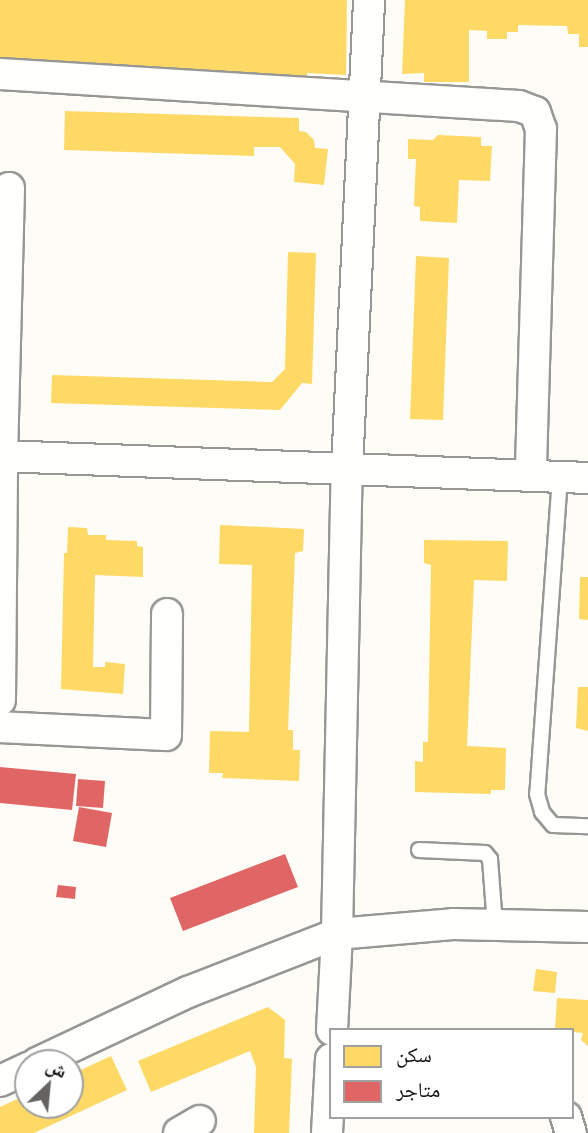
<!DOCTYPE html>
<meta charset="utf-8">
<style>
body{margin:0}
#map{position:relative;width:588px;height:1133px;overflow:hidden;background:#fdfcf7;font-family:"Playfair Display","Noto Naskh Arabic",serif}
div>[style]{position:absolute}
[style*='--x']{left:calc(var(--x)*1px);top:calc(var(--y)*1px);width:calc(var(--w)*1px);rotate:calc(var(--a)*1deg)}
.homes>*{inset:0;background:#ffd966}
.shops>*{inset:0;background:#e06666}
.roads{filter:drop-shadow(2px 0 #979795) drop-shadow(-2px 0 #979795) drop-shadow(0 2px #979795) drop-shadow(0 -2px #979795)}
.service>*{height:14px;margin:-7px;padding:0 7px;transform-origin:7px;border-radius:7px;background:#fffffe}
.minor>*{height:30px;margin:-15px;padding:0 15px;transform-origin:15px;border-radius:15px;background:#fffffe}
span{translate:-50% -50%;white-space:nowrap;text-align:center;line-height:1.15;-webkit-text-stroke:7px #fff;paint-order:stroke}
.legend{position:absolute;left:329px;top:1028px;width:245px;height:91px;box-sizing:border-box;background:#fff;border:2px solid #a0a0a0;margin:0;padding:9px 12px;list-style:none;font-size:21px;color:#111}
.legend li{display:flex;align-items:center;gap:14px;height:35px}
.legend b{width:35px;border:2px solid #a0a0a0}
.north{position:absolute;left:14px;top:1049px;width:70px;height:70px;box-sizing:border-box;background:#fff;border:2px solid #a0a0a0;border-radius:50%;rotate:26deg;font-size:19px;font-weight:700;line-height:28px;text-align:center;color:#111}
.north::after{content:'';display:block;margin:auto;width:24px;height:32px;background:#646362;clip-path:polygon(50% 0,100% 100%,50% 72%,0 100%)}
</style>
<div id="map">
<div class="homes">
<div style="clip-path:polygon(0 0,347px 0,346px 75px,307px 73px,307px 76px,0 62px)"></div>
<div style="clip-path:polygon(405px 0,588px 0,588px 47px,579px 47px,579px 34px,568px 34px,567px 26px,518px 25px,518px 32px,507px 32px,507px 39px,487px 39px,487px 31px,469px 30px,469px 82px,424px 82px,424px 73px,402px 74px)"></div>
<div style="clip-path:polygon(65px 111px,299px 118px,299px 131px,306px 132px,314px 140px,315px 148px,328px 149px,324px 185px,294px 182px,295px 164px,280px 147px,254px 147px,254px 156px,64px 150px)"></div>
<div style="clip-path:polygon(438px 135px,481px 137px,481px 146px,492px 146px,490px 181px,459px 180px,457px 223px,420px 221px,420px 207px,414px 206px,416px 159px,408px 159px,408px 139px,433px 140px)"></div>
<div style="clip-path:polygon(288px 252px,316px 253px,312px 384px,302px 383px,280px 410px,51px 403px,52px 375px,272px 382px,285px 369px)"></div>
<div style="clip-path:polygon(416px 256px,449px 258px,443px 420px,410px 419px)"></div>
<div style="clip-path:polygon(220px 525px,304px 529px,303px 551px,295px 553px,288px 730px,293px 730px,293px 750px,300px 750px,299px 781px,222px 778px,223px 773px,209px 773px,210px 731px,249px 732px,252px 565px,219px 564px)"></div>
<div style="clip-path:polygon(68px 527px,87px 528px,88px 535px,106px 535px,106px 540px,137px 541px,137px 546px,143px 547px,143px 577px,95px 575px,93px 667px,105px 667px,105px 662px,125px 664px,123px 694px,61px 689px,64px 553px,67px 553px)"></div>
<div style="clip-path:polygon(424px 540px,508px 541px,507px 581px,474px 580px,467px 746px,506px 748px,505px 790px,491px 790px,491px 794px,415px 792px,415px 761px,423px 762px,423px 742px,428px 742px,431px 565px,424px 563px)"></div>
<div style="clip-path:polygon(580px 577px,588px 577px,588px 620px,579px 619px)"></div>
<div style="clip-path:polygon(578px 687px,588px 687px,588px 731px,576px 728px)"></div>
<div style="clip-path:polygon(536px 969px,557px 972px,555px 993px,533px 991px)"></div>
<div style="clip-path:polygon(557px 998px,588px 1000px,588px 1046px,581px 1040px,583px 1033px,555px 1030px)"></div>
<div style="clip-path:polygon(268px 1007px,285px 1020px,284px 1058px,292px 1059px,289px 1133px,254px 1133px,256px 1067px,250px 1051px,151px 1092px,138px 1061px)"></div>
<div style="clip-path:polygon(111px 1056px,127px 1090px,34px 1133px,0 1133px,0 1107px,28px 1094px,28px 1105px,70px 1105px,70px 1075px)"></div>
</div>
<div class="shops">
<div style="clip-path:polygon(0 767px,76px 774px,72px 810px,0 803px)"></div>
<div style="clip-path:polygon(78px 779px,105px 781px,103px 808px,76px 806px)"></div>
<div style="clip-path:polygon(79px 807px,112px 813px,106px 847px,73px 841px)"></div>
<div style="clip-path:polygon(285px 854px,298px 887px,183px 931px,170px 898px)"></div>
<div style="clip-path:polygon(58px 885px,76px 887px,75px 899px,56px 897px)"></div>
</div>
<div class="roads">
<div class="service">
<div style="--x:560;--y:477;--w:318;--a:94.1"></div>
<div style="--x:537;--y:794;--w:19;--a:74"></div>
<div style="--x:542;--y:812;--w:17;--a:50"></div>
<div style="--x:553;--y:825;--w:35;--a:2"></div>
<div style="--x:419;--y:850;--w:66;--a:2.6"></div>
<div style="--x:485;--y:853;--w:8;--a:50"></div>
<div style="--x:490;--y:859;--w:66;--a:85.7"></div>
</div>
<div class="minor">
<div style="--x:0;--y:74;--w:520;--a:3.53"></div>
<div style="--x:519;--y:106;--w:17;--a:21"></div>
<div style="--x:535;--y:112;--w:18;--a:71"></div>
<div style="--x:541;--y:129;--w:347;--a:91.7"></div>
<div style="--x:0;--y:456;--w:588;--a:2.14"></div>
<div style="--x:0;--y:700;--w:244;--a:-89.5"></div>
<div style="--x:2;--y:456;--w:268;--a:-88.5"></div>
<div style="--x:0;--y:727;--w:166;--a:2.8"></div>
<div style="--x:166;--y:735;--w:121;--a:-89.5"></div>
<div style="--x:332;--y:1030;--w:96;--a:-87"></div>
<div style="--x:337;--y:934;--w:465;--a:-88.8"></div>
<div style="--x:347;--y:469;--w:470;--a:-87.3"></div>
<div style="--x:37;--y:1063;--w:167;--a:-25.2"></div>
<div style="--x:188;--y:992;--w:160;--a:-21.3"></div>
<div style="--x:337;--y:934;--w:116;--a:-4.9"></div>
<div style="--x:453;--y:924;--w:135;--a:1.3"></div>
<div style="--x:0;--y:1081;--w:31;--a:-25"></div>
<div style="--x:566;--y:1117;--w:17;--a:73"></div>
<div style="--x:179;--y:1133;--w:24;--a:-30"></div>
<div style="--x:327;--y:1133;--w:74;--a:-86.9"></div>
</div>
</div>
<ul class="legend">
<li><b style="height:19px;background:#ffd966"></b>سكن</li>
<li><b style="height:19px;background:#e06666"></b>متاجر</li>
</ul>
<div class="north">ش</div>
</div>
